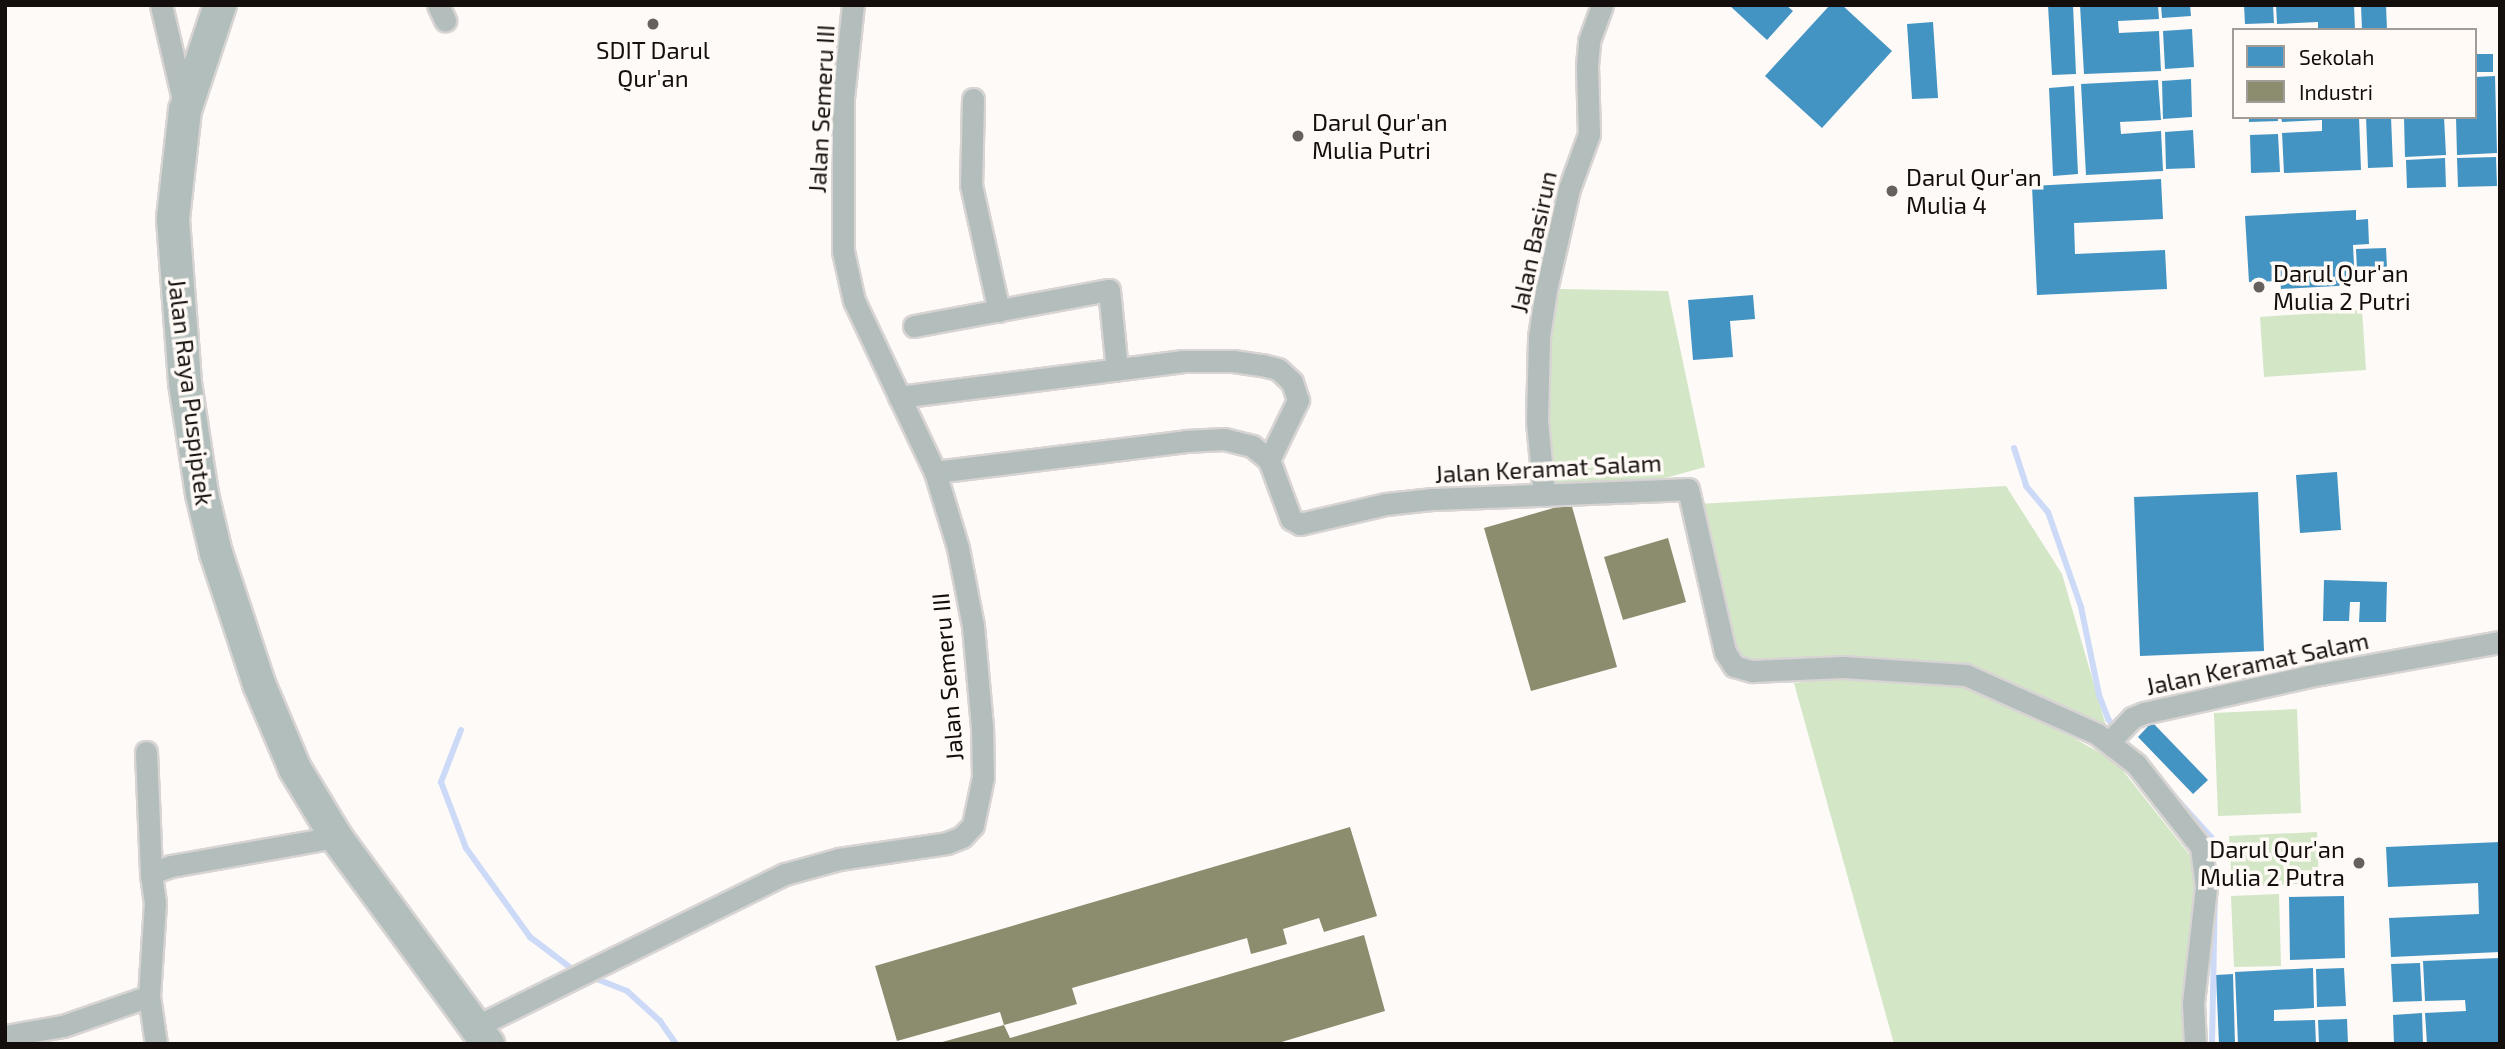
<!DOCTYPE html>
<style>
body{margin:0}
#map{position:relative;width:2505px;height:1049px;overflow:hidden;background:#fdfaf8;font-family:"Exo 2",sans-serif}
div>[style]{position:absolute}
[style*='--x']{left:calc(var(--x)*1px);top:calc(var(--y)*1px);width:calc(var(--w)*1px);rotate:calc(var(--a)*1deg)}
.green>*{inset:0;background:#d3e6c6}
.schools>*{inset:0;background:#4393c3}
.industry>*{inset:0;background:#8c8c6e}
.stream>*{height:6px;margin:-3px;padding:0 3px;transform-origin:3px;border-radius:3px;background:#cddaf7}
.roads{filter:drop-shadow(2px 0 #d7d4d3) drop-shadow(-2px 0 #d7d4d3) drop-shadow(0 2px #d7d4d3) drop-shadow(0 -2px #d7d4d3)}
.minor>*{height:21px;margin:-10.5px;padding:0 10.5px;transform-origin:10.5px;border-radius:10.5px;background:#b3bebc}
.primary>*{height:32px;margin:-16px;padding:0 16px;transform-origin:16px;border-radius:16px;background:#b1bebc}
.dots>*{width:19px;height:19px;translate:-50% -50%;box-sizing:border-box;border:4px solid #fffaf6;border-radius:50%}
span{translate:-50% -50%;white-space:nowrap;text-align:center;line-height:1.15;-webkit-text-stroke:7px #fffaf6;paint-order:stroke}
.poi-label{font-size:24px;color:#140f0c}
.left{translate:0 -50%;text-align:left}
.right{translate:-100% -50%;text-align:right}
.street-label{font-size:24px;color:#140f0c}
.frame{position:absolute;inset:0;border:7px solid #140f0c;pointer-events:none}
.legend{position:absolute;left:2232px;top:28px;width:245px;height:91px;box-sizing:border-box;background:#fffaf6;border:2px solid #a19c98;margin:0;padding:9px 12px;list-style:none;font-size:21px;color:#140f0c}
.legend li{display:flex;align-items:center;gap:14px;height:35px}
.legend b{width:35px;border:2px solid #a19c98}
</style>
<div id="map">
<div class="green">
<div style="clip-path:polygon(1560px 289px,1668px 291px,1705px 467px,1665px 478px,1550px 483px,1548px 407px,1553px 318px)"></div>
<div style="clip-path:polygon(2362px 310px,2366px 370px,2264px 377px,2260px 317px)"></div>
<div style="clip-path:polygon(2006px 486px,2062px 574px,2106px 726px,2087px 720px,2002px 680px,1753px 664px,1736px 656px,1699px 504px)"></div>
<div style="clip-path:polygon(1845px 678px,1949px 681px,2007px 700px,2116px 762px,2197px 864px,2182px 1044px,1894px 1044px,1794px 683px)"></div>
<div style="clip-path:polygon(2297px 709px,2301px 813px,2218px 816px,2214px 713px)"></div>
<div style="clip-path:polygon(2317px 832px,2319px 883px,2232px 887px,2229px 836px)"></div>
<div style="clip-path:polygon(2279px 894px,2281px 966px,2234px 967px,2231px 896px)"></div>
</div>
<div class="schools">
<div style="clip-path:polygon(1729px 5px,1786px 5px,1793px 11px,1767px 40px)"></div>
<div style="clip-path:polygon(1830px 5px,1842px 5px,1892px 51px,1822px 128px,1765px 76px)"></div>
<div style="clip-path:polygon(2048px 5px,2073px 5px,2076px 74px,2052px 75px)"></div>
<div style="clip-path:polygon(2080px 5px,2158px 5px,2159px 19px,2118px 21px,2119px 33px,2159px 31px,2161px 71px,2084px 74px)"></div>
<div style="clip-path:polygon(2161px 5px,2190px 5px,2191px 16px,2162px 18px)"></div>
<div style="clip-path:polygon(2244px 5px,2273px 5px,2274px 23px,2245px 24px)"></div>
<div style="clip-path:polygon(2276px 5px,2354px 5px,2355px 30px,2318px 30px,2318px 22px,2277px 24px)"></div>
<div style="clip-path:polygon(2361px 5px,2386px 5px,2387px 30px,2362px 30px)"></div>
<div style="clip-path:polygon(1933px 22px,1938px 98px,1912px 99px,1907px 24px)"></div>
<div style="clip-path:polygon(2192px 29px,2194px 67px,2165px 69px,2163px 31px)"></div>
<div style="clip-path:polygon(2475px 54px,2493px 54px,2493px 72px,2475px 72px)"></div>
<div style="clip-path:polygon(2495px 76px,2497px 153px,2457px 155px,2456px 117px,2475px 117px,2475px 77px)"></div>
<div style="clip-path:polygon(2191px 79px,2192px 117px,2163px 119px,2162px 81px)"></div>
<div style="clip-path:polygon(2158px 80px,2161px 120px,2120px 122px,2121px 134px,2161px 131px,2163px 171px,2086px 175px,2081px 84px)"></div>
<div style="clip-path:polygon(2074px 86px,2078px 174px,2053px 176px,2049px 88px)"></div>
<div style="clip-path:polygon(2249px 117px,2278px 117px,2278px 121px,2249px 122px)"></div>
<div style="clip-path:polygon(2281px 117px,2359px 117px,2361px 170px,2284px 173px,2282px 133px,2322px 131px,2322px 120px,2282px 122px)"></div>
<div style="clip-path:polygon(2366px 117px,2391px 117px,2393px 167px,2368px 168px)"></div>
<div style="clip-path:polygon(2404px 117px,2444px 117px,2446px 155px,2405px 157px)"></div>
<div style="clip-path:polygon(2193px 130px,2195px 168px,2166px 169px,2165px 132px)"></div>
<div style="clip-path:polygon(2278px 134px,2280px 172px,2251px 173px,2250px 135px)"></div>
<div style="clip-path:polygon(2496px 157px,2497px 186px,2458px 187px,2457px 158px)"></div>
<div style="clip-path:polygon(2445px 158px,2446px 187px,2407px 188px,2406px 160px)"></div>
<div style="clip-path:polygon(2161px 179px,2163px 219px,2074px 223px,2075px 254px,2165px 250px,2167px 289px,2037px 295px,2032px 186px)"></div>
<div style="clip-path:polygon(2356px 210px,2356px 220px,2368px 219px,2369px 244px,2353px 245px,2355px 285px,2281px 289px,2280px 281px,2249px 282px,2245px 216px)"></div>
<div style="clip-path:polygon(2386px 248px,2387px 268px,2357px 270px,2356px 249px)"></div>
<div style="clip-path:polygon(1753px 295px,1755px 319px,1730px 321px,1733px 357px,1693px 360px,1688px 300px)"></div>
<div style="clip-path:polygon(2337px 472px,2341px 530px,2300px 533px,2296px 475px)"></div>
<div style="clip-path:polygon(2258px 492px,2264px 651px,2140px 656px,2134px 497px)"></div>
<div style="clip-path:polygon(2324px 580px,2387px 582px,2386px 622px,2359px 622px,2360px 602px,2350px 602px,2349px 621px,2323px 621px)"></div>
<div style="clip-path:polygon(2152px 722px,2208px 780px,2193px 794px,2138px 737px)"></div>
<div style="clip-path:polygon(2500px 842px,2500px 952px,2391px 957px,2389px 918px,2479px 914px,2478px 883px,2388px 887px,2386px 847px)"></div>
<div style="clip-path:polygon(2344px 896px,2345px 958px,2290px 960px,2289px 897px)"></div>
<div style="clip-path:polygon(2500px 958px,2500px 1044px,2427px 1044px,2425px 1013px,2466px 1011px,2465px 1000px,2425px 1001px,2423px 961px)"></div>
<div style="clip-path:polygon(2420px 963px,2422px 1001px,2393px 1002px,2391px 964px)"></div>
<div style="clip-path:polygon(2313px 968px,2314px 1008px,2274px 1010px,2274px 1021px,2315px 1020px,2316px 1044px,2238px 1044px,2235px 972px)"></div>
<div style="clip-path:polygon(2344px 968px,2346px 1006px,2317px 1007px,2316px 969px)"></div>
<div style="clip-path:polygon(2233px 974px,2235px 1044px,2219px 1044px,2216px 975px)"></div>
<div style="clip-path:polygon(2422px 1013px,2423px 1044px,2394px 1044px,2393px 1015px)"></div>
<div style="clip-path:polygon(2347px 1019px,2348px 1044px,2319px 1044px,2318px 1020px)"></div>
</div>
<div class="industry">
<div style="clip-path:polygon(1571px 503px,1617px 667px,1531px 691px,1484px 528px)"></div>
<div style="clip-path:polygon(1668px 538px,1686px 602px,1623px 620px,1604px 557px)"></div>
<div style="clip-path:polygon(1350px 827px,1377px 916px,1324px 932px,1319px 918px,1283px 929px,1287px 944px,1251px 954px,1247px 938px,1072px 988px,1077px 1004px,1040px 1015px,1004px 1025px,1000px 1012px,897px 1041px,875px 966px)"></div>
<div style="clip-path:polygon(1364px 935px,1385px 1011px,1275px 1044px,935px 1044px,1004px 1025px,1010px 1038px)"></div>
</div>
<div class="stream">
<div style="--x:2014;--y:448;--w:40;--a:72"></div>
<div style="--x:2026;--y:486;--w:34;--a:50"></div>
<div style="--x:2048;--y:512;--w:101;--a:70.8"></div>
<div style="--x:2081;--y:607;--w:90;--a:78.4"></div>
<div style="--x:2099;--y:695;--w:26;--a:69"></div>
<div style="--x:2108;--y:719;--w:36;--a:53"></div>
<div style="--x:461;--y:730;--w:56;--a:111"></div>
<div style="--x:441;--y:782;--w:71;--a:69.3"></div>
<div style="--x:466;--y:848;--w:110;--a:54.3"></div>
<div style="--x:530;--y:937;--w:56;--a:37.1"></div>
<div style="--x:2173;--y:795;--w:57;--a:47.9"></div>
<div style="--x:2211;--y:837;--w:20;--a:87"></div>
<div style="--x:589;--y:976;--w:41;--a:21.5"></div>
<div style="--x:627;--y:991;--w:45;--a:42.3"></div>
<div style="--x:660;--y:1021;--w:28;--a:55"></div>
<div style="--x:2212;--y:1044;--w:152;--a:-88.9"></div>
</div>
<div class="roads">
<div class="minor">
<div style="--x:161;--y:5;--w:106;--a:76.9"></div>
<div style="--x:438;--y:5;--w:17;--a:65"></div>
<div style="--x:973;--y:99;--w:86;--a:91.3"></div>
<div style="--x:971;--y:185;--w:129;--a:77.5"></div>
<div style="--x:914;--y:326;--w:198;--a:-10.5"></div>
<div style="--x:1109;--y:290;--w:80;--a:84.3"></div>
<div style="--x:899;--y:397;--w:285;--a:-7.2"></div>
<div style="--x:1182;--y:361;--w:51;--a:0"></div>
<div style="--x:1233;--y:361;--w:29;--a:8"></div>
<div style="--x:1262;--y:365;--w:16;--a:14"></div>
<div style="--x:1278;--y:369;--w:19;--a:43"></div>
<div style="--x:1292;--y:382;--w:19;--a:72"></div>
<div style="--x:1298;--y:400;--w:67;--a:115.8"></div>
<div style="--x:935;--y:472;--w:253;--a:-7"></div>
<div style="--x:1186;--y:441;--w:38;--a:-3"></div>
<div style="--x:1224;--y:439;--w:29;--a:14"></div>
<div style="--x:1252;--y:446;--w:22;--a:39"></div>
<div style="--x:1269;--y:460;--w:63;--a:69.6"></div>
<div style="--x:1291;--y:519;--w:10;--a:29"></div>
<div style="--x:1300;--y:524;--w:88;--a:-13.1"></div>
<div style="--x:1386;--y:504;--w:45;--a:-6.3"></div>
<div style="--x:1431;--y:499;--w:257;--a:-2.2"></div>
<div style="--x:1688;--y:489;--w:167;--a:77.2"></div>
<div style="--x:1725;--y:652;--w:17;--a:57"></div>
<div style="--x:1734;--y:666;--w:19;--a:16"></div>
<div style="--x:1752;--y:671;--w:91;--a:-2.5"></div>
<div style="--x:1843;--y:667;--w:123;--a:3.7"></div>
<div style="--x:1966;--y:675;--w:144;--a:24.2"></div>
<div style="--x:2097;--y:734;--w:49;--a:37.6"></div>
<div style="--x:2136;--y:764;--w:105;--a:51.9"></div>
<div style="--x:2201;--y:847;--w:40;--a:82.9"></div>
<div style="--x:2206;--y:887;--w:117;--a:96.4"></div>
<div style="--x:2193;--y:1003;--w:41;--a:87.2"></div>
<div style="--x:1544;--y:495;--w:74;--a:-95.4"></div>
<div style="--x:1537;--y:421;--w:84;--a:-88.6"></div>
<div style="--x:1539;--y:337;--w:48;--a:-81.5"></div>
<div style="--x:1546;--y:290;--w:104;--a:-77.2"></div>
<div style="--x:1569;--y:189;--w:59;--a:-70"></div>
<div style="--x:1589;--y:134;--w:68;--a:-91.7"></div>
<div style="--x:1587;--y:66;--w:25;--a:-85"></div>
<div style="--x:1589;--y:41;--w:38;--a:-70"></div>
<div style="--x:2110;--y:741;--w:32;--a:-46"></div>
<div style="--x:2132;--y:718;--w:13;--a:-23"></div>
<div style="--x:2144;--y:713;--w:169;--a:-12.6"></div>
<div style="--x:2309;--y:676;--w:194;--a:-10.1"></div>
<div style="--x:146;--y:752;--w:121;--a:87.6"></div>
<div style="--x:477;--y:1026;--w:343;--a:-26.3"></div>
<div style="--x:785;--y:874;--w:56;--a:-15.5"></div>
<div style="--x:839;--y:859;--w:109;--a:-8.4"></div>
<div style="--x:947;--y:843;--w:16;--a:-22"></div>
<div style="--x:962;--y:837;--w:16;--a:-47"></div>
<div style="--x:973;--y:825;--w:49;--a:-78.2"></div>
<div style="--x:983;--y:777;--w:50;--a:-91.1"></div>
<div style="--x:982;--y:727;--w:101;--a:-95.1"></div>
<div style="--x:973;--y:626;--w:79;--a:-100.9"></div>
<div style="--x:958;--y:548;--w:79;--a:-106.8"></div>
<div style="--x:935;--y:472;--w:189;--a:-115.3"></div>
<div style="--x:854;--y:301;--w:51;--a:-102.4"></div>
<div style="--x:843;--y:251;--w:153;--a:-90"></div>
<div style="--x:843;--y:98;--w:94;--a:-83.9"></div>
<div style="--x:5;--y:1036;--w:59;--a:-9.8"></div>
<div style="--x:63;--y:1026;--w:91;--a:-19.2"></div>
<div style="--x:156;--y:1044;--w:49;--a:-98.3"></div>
<div style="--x:149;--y:996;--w:93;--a:-86.3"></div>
<div style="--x:155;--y:903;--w:30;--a:-98"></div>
<div style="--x:151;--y:873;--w:21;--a:-19"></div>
<div style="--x:171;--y:866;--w:168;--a:-10"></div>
</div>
<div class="primary">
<div style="--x:220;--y:5;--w:111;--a:108.4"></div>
<div style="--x:185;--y:110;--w:110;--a:96.3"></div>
<div style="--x:173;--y:219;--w:164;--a:85.8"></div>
<div style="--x:185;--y:383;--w:112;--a:81.3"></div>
<div style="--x:202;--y:494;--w:61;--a:76.7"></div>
<div style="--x:216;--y:553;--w:138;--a:71.8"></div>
<div style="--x:259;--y:684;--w:92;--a:67"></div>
<div style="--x:295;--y:769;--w:79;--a:58.9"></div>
<div style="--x:336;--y:837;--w:257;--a:53.7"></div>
</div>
</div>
<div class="dots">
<div style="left:653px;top:24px;background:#66615f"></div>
<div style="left:1298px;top:136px;background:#66615f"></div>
<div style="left:1892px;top:191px;background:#66615f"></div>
<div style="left:2259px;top:287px;background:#66615f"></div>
<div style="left:2359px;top:863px;background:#66615f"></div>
</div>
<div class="poi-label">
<span style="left:653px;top:64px">SDIT Darul<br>Qur'an</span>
<span class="left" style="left:1312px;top:136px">Darul Qur'an<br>Mulia Putri</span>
<span class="left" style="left:1906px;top:191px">Darul Qur'an<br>Mulia 4</span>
<span class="left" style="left:2273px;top:287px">Darul Qur'an<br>Mulia 2 Putri</span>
<span class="right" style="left:2345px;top:863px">Darul Qur'an<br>Mulia 2 Putra</span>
</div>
<div class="street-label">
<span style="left:821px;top:109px;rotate:-87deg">Jalan Semeru III</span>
<span style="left:1533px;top:242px;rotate:-78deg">Jalan Basirun</span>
<span style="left:191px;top:392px;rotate:83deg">Jalan Raya Puspiptek</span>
<span style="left:1548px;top:468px;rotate:-3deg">Jalan Keramat Salam</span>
<span style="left:2257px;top:663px;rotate:-12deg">Jalan Keramat Salam</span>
<span style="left:947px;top:677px;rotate:-95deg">Jalan Semeru III</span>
</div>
<div class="frame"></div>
<ul class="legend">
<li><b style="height:19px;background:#4393c3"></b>Sekolah</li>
<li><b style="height:19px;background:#8c8c6e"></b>Industri</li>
</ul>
</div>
